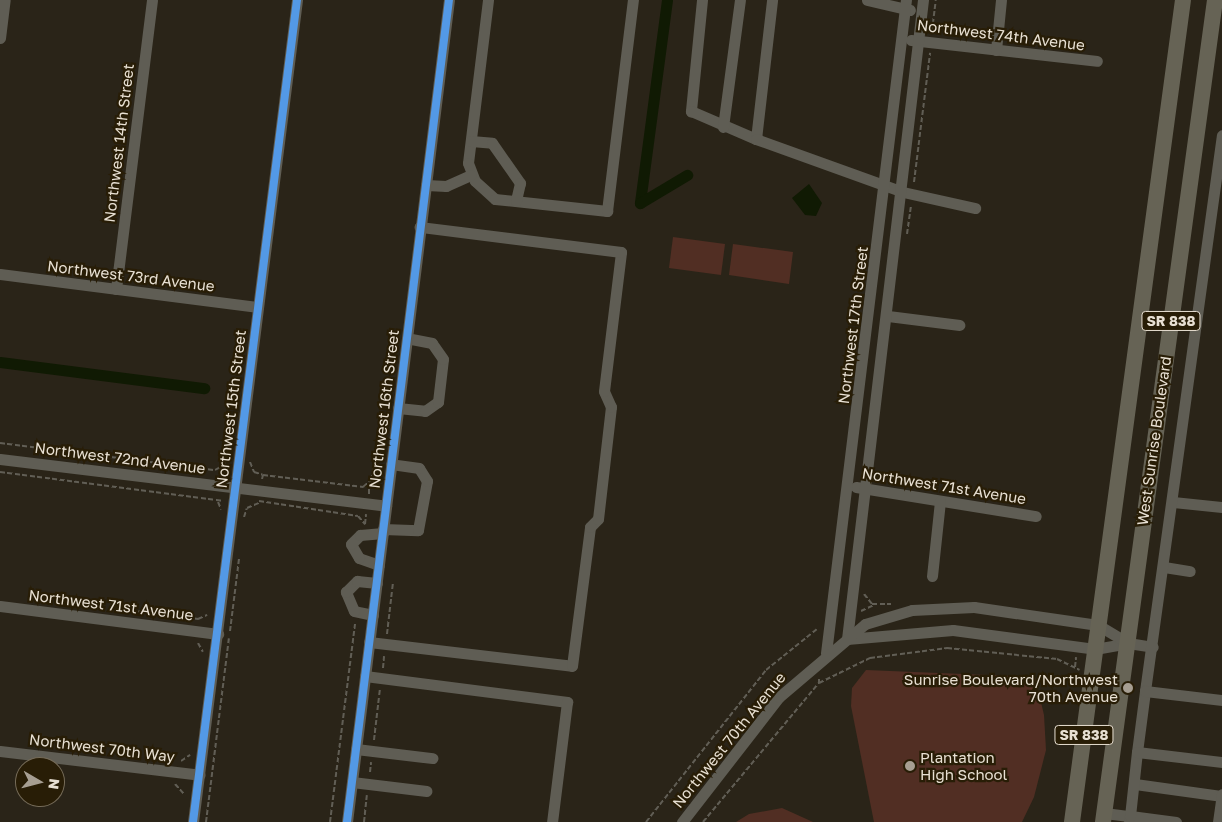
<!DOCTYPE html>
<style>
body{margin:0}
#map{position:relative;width:1222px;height:822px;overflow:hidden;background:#2a2418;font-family:"Golos Text",sans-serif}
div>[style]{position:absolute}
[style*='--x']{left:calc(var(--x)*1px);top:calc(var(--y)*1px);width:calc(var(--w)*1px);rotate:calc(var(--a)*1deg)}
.green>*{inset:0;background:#512e23}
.water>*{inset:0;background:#101a03}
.canal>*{height:11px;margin:-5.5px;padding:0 5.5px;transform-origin:5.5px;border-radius:5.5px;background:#101a03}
.path>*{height:2px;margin-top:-1px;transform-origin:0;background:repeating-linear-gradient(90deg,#615e55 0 5px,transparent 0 7.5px)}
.minor>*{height:11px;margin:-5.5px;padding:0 5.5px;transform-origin:5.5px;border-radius:5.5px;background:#5f5d54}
.highway>*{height:16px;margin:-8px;padding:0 8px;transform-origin:8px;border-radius:8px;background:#666355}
.cycleway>*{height:8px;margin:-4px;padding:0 4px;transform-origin:4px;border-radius:4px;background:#5399e6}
.dots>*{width:14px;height:14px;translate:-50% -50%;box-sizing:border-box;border:2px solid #281d06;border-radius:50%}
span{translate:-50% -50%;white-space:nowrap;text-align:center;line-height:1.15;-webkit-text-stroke:4.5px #281d06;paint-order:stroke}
.shield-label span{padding:1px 4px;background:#281d06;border:1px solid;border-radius:4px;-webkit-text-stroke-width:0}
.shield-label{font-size:14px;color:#e8e0d3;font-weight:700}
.street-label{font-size:15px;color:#e8e0d3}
.poi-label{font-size:15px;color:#e8e0d3}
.right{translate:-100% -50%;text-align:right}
.left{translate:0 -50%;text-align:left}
.north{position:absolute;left:15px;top:757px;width:50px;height:50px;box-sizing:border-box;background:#281d06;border:1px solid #756b58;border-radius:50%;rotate:98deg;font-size:14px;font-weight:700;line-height:20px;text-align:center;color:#e8e0d3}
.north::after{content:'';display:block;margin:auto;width:18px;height:22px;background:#a69e92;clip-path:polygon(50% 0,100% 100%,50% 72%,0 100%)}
</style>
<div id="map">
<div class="green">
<div style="clip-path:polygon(673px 237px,725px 244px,721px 275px,669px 268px)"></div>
<div style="clip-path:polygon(733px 244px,793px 252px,789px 284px,729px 275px)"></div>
<div style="clip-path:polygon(866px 670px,1035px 677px,1044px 715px,1046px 750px,1034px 797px,1022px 822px,874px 822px,851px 706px,852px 688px)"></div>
<div style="clip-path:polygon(782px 808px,813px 822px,736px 822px,749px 814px)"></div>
</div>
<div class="water">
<div style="clip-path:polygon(809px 184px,822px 203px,816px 216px,805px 215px,792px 198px)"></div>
</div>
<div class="canal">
<div style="--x:667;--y:0;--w:205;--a:97.6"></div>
<div style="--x:640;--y:203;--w:55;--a:-30.8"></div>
<div style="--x:0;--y:362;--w:206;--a:7.3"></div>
</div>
<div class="path">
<div style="--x:932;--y:31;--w:31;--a:-83"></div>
<div style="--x:914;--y:182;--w:130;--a:-82.9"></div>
<div style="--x:907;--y:234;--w:30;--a:-82"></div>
<div style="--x:0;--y:443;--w:217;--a:7.2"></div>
<div style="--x:215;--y:470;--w:10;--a:-29"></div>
<div style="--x:224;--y:465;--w:9;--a:-69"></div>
<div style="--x:228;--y:449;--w:27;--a:-86"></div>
<div style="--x:250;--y:462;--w:11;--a:68"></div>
<div style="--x:254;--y:472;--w:9;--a:18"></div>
<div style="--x:0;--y:472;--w:224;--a:7.4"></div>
<div style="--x:262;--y:479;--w:4;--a:-76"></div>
<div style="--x:263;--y:475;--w:101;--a:6.8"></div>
<div style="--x:363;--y:487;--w:11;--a:-41"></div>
<div style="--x:371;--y:480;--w:13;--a:-77"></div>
<div style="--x:369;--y:494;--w:11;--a:-90"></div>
<div style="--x:259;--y:501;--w:100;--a:8.6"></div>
<div style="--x:358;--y:516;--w:11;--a:49"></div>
<div style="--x:218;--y:502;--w:8;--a:67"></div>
<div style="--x:244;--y:517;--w:9;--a:-72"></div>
<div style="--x:247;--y:508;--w:13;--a:-23"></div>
<div style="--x:365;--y:524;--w:10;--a:-84"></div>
<div style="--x:864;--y:594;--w:13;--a:51"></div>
<div style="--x:872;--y:604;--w:19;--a:0"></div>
<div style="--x:128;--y:610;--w:71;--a:7.3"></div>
<div style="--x:198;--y:619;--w:10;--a:-24"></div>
<div style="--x:861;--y:611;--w:14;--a:-25"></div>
<div style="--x:230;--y:631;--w:73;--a:-82.9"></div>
<div style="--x:387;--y:634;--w:52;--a:-83.4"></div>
<div style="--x:198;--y:643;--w:10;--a:61"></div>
<div style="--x:1075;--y:667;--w:10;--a:-84"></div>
<div style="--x:383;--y:668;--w:12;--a:-85"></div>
<div style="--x:819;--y:679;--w:4;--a:90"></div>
<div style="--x:819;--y:683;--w:57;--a:-26.1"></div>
<div style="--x:870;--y:658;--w:78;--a:-7.4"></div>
<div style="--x:947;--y:648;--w:111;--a:5.7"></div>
<div style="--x:1057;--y:659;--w:25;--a:26"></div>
<div style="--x:374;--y:740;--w:52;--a:-83.4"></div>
<div style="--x:181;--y:761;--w:11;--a:-34"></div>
<div style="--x:370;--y:772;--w:10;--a:-84"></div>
<div style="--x:175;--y:784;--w:15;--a:48"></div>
<div style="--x:206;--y:822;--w:185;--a:-82.9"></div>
<div style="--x:330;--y:822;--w:201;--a:-82.8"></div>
<div style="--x:364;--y:822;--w:27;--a:-84"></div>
<div style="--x:646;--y:822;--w:194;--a:-51.7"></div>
<div style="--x:766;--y:670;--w:65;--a:-38.8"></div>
<div style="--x:703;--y:822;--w:181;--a:-50.2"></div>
</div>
<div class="minor">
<div style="--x:488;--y:0;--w:164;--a:97"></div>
<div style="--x:468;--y:163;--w:19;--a:69"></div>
<div style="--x:475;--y:181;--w:27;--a:42"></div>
<div style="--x:495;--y:199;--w:113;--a:6.1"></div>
<div style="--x:607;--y:211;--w:213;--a:-83"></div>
<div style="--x:702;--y:0;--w:112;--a:95.7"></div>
<div style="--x:691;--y:111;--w:71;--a:23.3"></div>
<div style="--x:756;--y:139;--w:140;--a:-83.4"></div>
<div style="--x:867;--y:0;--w:44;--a:13.1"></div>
<div style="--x:0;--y:38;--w:38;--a:-83"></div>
<div style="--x:911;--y:40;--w:187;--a:6.4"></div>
<div style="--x:996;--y:50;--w:50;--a:-84.3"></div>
<div style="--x:723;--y:127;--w:128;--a:-82.4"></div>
<div style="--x:756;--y:139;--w:156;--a:19.8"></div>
<div style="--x:903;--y:192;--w:74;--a:12.5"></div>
<div style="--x:471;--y:141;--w:21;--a:5"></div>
<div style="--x:492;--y:143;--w:49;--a:55"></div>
<div style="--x:520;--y:183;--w:18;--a:103"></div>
<div style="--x:426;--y:185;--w:20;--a:3"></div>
<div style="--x:446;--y:186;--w:27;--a:-24"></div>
<div style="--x:0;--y:274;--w:260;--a:7.3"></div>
<div style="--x:116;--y:289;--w:291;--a:-82.9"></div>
<div style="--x:888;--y:316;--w:72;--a:7.2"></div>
<div style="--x:398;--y:408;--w:27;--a:6"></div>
<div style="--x:425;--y:411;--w:16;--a:-35"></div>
<div style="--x:438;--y:402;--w:43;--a:-83.4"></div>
<div style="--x:443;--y:359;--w:19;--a:-125"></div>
<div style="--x:432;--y:343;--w:25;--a:-169"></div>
<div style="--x:0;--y:459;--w:389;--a:6.9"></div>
<div style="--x:856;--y:487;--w:182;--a:9.2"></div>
<div style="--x:1173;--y:502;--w:49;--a:5.8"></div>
<div style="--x:383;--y:529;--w:35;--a:2"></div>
<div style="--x:418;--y:530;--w:50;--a:-79.6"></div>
<div style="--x:427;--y:481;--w:15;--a:-122"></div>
<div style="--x:419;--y:468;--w:28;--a:-172"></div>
<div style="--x:379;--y:565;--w:21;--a:-161"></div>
<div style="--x:359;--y:558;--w:16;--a:-120"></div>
<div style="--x:351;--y:544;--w:13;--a:-45"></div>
<div style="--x:360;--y:535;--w:23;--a:-5"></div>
<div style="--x:1164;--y:567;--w:26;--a:9"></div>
<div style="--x:932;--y:576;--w:75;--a:-83.9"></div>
<div style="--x:0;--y:606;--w:220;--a:7.3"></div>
<div style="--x:373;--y:615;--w:19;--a:-168"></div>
<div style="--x:354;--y:611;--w:21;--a:-113"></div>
<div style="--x:346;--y:592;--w:16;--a:-45"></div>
<div style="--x:357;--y:581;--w:20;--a:6"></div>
<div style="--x:847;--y:639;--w:644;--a:-83.22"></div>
<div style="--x:847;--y:639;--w:106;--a:-4.9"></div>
<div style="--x:953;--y:630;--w:143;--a:7.6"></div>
<div style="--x:1095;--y:649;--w:34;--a:-10"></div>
<div style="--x:1128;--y:643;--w:25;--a:9"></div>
<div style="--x:369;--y:642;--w:204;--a:6.7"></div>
<div style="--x:572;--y:666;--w:140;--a:-82.6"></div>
<div style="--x:590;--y:527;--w:11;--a:-45"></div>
<div style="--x:598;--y:519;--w:113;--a:-83.4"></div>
<div style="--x:611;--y:407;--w:17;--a:-114"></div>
<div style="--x:604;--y:391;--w:140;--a:-83"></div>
<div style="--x:621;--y:252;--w:203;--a:-172.9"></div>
<div style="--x:826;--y:653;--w:658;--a:-83.02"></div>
<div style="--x:365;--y:676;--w:204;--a:7.3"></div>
<div style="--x:567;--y:702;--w:121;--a:97.1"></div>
<div style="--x:1145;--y:691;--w:561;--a:-82.12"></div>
<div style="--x:356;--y:749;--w:77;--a:6.8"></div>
<div style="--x:0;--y:751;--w:201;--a:6.8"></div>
<div style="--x:1137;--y:752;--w:62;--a:-82.5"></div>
<div style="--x:1145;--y:691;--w:78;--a:6.7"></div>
<div style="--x:352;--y:782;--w:75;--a:6.9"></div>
<div style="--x:1135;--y:784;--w:88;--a:7.9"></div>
<div style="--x:1104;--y:813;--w:26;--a:7"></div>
<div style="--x:1130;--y:816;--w:6;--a:99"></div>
<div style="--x:193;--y:822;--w:829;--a:-82.79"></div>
<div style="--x:347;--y:822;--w:828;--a:-82.93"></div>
<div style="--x:682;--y:822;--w:158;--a:-52.2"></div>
<div style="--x:779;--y:697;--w:113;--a:-40.3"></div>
<div style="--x:865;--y:624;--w:49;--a:-16.6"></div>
<div style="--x:912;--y:610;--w:62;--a:-2.8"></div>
<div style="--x:974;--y:607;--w:125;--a:8.3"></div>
<div style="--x:1098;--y:625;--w:35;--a:31"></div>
<div style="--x:1176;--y:822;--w:46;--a:-172.6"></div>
<div style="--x:1130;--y:816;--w:64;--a:-83.8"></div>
<div style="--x:1137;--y:752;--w:86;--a:6.7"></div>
<div style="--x:1218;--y:822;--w:28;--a:-82"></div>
</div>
<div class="highway">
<div style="--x:1072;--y:822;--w:829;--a:-82.31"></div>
<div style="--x:1103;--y:822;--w:830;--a:-82.24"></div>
</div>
<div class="cycleway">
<div style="--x:193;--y:822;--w:829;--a:-82.79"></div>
<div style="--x:347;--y:822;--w:828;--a:-82.93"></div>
</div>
<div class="dots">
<div style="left:1128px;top:688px;background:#a69e92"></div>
<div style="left:910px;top:766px;background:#a69e92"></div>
</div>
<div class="shield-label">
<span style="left:1171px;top:321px">SR 838</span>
<span style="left:1084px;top:735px">SR 838</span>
</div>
<div class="street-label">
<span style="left:1001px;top:35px;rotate:7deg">Northwest 74th Avenue</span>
<span style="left:119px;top:143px;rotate:-83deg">Northwest 14th Street</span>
<span style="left:131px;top:276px;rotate:7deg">Northwest 73rd Avenue</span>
<span style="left:853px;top:325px;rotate:-83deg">Northwest 17th Street</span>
<span style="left:231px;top:409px;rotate:-83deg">Northwest 15th Street</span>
<span style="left:384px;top:409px;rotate:-83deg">Northwest 16th Street</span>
<span style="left:1154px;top:441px;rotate:-82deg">West Sunrise Boulevard</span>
<span style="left:120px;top:458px;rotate:7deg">Northwest 72nd Avenue</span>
<span style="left:944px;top:486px;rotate:9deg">Northwest 71st Avenue</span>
<span style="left:111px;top:605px;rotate:7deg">Northwest 71st Avenue</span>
<span style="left:729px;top:740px;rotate:-51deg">Northwest 70th Avenue</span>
<span style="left:102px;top:748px;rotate:7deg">Northwest 70th Way</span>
</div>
<div class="poi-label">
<span class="right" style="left:1118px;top:688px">Sunrise Boulevard/Northwest<br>70th Avenue</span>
<span class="left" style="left:920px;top:766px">Plantation<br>High School</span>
</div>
<div class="north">N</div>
</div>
